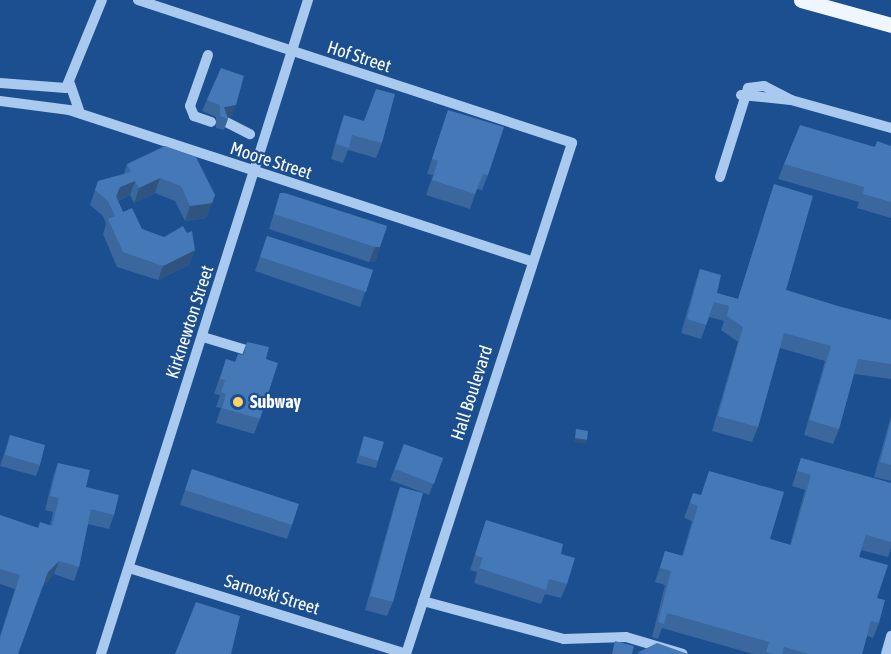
<!DOCTYPE html>
<style>
body{margin:0}
#map{position:relative;width:891px;height:654px;overflow:hidden;background:#1b4f8f;font-family:"Asap Condensed",sans-serif}
div>[style]{position:absolute}
[style*='--x']{left:calc(var(--x)*1px);top:calc(var(--y)*1px);width:calc(var(--w)*1px);rotate:calc(var(--a)*1deg)}
.minor>*{height:10px;margin:-5px;padding:0 5px;transform-origin:5px;border-radius:5px;background:#a9c9ee}
.major>*{height:15px;margin:-7.5px;padding:0 7.5px;transform-origin:7.5px;border-radius:7.5px;background:#f0f6ff}
.wall>*{inset:0;background:#3a679d}
.shaded-wall>*{inset:0;background:#305480}
.building>*{inset:0;background:#4478b7}
.dots>*{width:16px;height:16px;translate:-50% -50%;box-sizing:border-box;border:3px solid #1b4f8f;border-radius:50%}
span{translate:-50% -50%;white-space:nowrap;text-align:center;line-height:1.15;-webkit-text-stroke:4.5px #1b4f8f;paint-order:stroke}
.street-label{font-size:18px;color:#fff}
.poi-label{font-size:18px;color:#fff;font-weight:700}
.left{translate:0 -50%;text-align:left}
</style>
<div id="map">
<div class="minor">
<div style="--x:138;--y:0;--w:457;--a:18.2"></div>
<div style="--x:572;--y:143;--w:537;--a:108"></div>
<div style="--x:208;--y:55;--w:54;--a:109.4"></div>
<div style="--x:190;--y:106;--w:11;--a:68"></div>
<div style="--x:194;--y:116;--w:18;--a:19"></div>
<div style="--x:0;--y:83;--w:66;--a:4.3"></div>
<div style="--x:66;--y:88;--w:95;--a:-67.8"></div>
<div style="--x:70;--y:84;--w:31;--a:71"></div>
<div style="--x:741;--y:95;--w:50;--a:5.7"></div>
<div style="--x:791;--y:100;--w:104;--a:15.6"></div>
<div style="--x:0;--y:101;--w:70;--a:7.4"></div>
<div style="--x:69;--y:110;--w:486;--a:18.1"></div>
<div style="--x:226;--y:122;--w:27;--a:27"></div>
<div style="--x:720;--y:177;--w:93;--a:-72.5"></div>
<div style="--x:748;--y:88;--w:16;--a:-7"></div>
<div style="--x:764;--y:86;--w:30;--a:27"></div>
<div style="--x:203;--y:337;--w:52;--a:16.7"></div>
<div style="--x:129;--y:568;--w:290;--a:17.2"></div>
<div style="--x:423;--y:601;--w:146;--a:15.1"></div>
<div style="--x:564;--y:639;--w:62;--a:-1.8"></div>
<div style="--x:626;--y:637;--w:59;--a:16.6"></div>
<div style="--x:101;--y:654;--w:686;--a:-72.44"></div>
<div style="--x:886;--y:654;--w:19;--a:-74"></div>
</div>
<div class="major">
<div style="--x:801;--y:0;--w:93;--a:15.5"></div>
</div>
<div class="wall">
<div style="clip-path:polygon(221px 68px,232px 117px,227px 117px,228px 119px,224px 130px,216px 128px,216px 117px,202px 111px)"></div>
<div style="clip-path:polygon(448px 110px,488px 175px,482px 190px,477px 189px,470px 209px,426px 195px,433px 175px,427px 174px)"></div>
<div style="clip-path:polygon(344px 115px,382px 143px,376px 158px,348px 150px,343px 163px,331px 159px,339px 130px)"></div>
<div style="clip-path:polygon(891px 146px,891px 218px,857px 208px,859px 202px,778px 179px,784px 164px,875px 147px)"></div>
<div style="clip-path:polygon(127px 164px,215px 195px,206px 218px,185px 221px,175px 201px,155px 193px,134px 203px,130px 195px,118px 201px,123px 212px,142px 229px,195px 250px,189px 265px,158px 280px,117px 267px,103px 234px,106px 224px,103px 216px,90px 205px,98px 181px,124px 174px)"></div>
<div style="clip-path:polygon(774px 184px,786px 290px,841px 307px,891px 320px,891px 379px,854px 374px,839px 429px,833px 444px,804px 435px,825px 361px,780px 348px,758px 427px,752px 442px,712px 431px,738px 342px,721px 330px,724px 321px,709px 317px,701px 339px,681px 333px,695px 284px,700px 269px,717px 293px,738px 299px)"></div>
<div style="clip-path:polygon(280px 193px,387px 226px,375px 262px,369px 262px,269px 229px)"></div>
<div style="clip-path:polygon(267px 236px,373px 270px,360px 307px,255px 271px)"></div>
<div style="clip-path:polygon(247px 342px,266px 359px,260px 419px,254px 434px,216px 423px,221px 408px,216px 407px,220px 395px,214px 394px,226px 359px,235px 362px,242px 355px)"></div>
<div style="clip-path:polygon(891px 416px,891px 481px,874px 477px)"></div>
<div style="clip-path:polygon(10px 435px,40px 465px,36px 476px,0 466px)"></div>
<div style="clip-path:polygon(364px 436px,378px 461px,376px 468px,356px 463px)"></div>
<div style="clip-path:polygon(404px 444px,443px 458px,429px 495px,390px 480px)"></div>
<div style="clip-path:polygon(801px 458px,891px 483px,891px 548px,888px 557px,861px 550px,859px 557px,877px 598px,879px 623px,873px 638px,867px 636px,862px 654px,753px 654px,662px 628px,658px 639px,652px 637px,665px 585px,655px 582px,665px 551px,682px 556px,692px 521px,684px 518px,693px 493px,770px 539px,790px 545px,805px 490px,792px 486px)"></div>
<div style="clip-path:polygon(58px 463px,86px 487px,114px 515px,109px 529px,88px 524px,79px 567px,74px 581px,54px 574px,43px 586px,0 654px,0 636px,15px 589px,0 584px,0 515px,38px 528px,50px 525px,53px 512px,45px 510px,53px 477px)"></div>
<div style="clip-path:polygon(192px 469px,292px 525px,287px 539px,180px 505px)"></div>
<div style="clip-path:polygon(400px 487px,393px 602px,387px 616px,365px 610px,395px 502px)"></div>
<div style="clip-path:polygon(486px 520px,561px 554px,567px 584px,561px 598px,545px 594px,541px 604px,474px 583px,477px 572px,470px 570px)"></div>
</div>
<div class="shaded-wall">
<div style="clip-path:polygon(236px 105px,232px 117px,224px 118px,224px 107px)"></div>
<div style="clip-path:polygon(160px 178px,155px 193px,134px 203px,139px 188px)"></div>
<div style="clip-path:polygon(135px 181px,130px 195px,114px 202px,120px 187px)"></div>
<div style="clip-path:polygon(212px 203px,206px 218px,185px 221px,190px 206px)"></div>
<div style="clip-path:polygon(375px 247px,380px 247px,375px 262px,369px 262px)"></div>
<div style="clip-path:polygon(195px 250px,189px 265px,158px 280px,163px 266px)"></div>
<div style="clip-path:polygon(575px 438px,587px 440px,586px 444px,574px 442px)"></div>
<div style="clip-path:polygon(59px 561px,54px 574px,43px 586px,48px 572px)"></div>
</div>
<div class="building">
<div style="clip-path:polygon(221px 68px,244px 76px,236px 105px,224px 107px,228px 119px,220px 116px,220px 105px,207px 100px)"></div>
<div style="clip-path:polygon(376px 89px,395px 94px,382px 143px,352px 135px,349px 148px,336px 144px,344px 115px,364px 121px)"></div>
<div style="clip-path:polygon(448px 110px,504px 127px,488px 175px,483px 174px,475px 194px,432px 180px,438px 161px,432px 159px)"></div>
<div style="clip-path:polygon(800px 125px,875px 147px,877px 141px,891px 146px,891px 202px,863px 194px,864px 187px,784px 164px)"></div>
<div style="clip-path:polygon(165px 146px,196px 157px,215px 195px,212px 203px,190px 206px,181px 186px,160px 178px,139px 188px,135px 181px,120px 187px,116px 196px,123px 212px,132px 208px,142px 229px,164px 237px,183px 226px,187px 233px,192px 231px,195px 250px,163px 266px,123px 252px,108px 219px,115px 216px,108px 201px,95px 190px,98px 181px,131px 172px,127px 164px)"></div>
<div style="clip-path:polygon(774px 184px,813px 196px,786px 290px,841px 307px,891px 320px,891px 364px,858px 359px,839px 429px,809px 420px,831px 346px,784px 333px,758px 427px,718px 416px,743px 327px,727px 316px,729px 306px,714px 302px,706px 325px,687px 319px,700px 269px,721px 275px,717px 293px,738px 299px)"></div>
<div style="clip-path:polygon(280px 193px,285px 193px,387px 226px,380px 247px,375px 247px,274px 214px)"></div>
<div style="clip-path:polygon(267px 236px,373px 270px,366px 292px,260px 257px)"></div>
<div style="clip-path:polygon(247px 342px,269px 347px,266px 359px,278px 363px,260px 419px,222px 408px,226px 394px,221px 392px,225px 380px,220px 379px,226px 359px,235px 362px,238px 354px,244px 355px)"></div>
<div style="clip-path:polygon(891px 421px,891px 465px,880px 462px)"></div>
<div style="clip-path:polygon(576px 429px,588px 431px,587px 440px,575px 438px)"></div>
<div style="clip-path:polygon(10px 435px,45px 445px,40px 465px,5px 455px)"></div>
<div style="clip-path:polygon(364px 436px,384px 442px,378px 461px,359px 455px)"></div>
<div style="clip-path:polygon(404px 444px,443px 458px,434px 484px,395px 469px)"></div>
<div style="clip-path:polygon(801px 458px,891px 483px,891px 542px,866px 535px,859px 557px,888px 565px,877px 598px,885px 600px,879px 623px,871px 621px,862px 654px,809px 654px,784px 647px,782px 654px,774px 654px,766px 652px,769px 642px,667px 613px,664px 624px,658px 622px,671px 571px,660px 568px,665px 551px,683px 556px,698px 506px,690px 503px,693px 493px,701px 495px,709px 471px,784px 492px,770px 539px,791px 545px,811px 475px,797px 471px)"></div>
<div style="clip-path:polygon(58px 463px,90px 470px,86px 487px,119px 495px,114px 515px,91px 509px,79px 567px,59px 561px,48px 572px,18px 654px,0 654px,0 638px,20px 575px,0 569px,0 515px,38px 528px,40px 522px,52px 526px,59px 498px,50px 496px)"></div>
<div style="clip-path:polygon(192px 469px,299px 504px,292px 525px,185px 490px)"></div>
<div style="clip-path:polygon(400px 487px,423px 493px,393px 602px,370px 596px)"></div>
<div style="clip-path:polygon(486px 520px,563px 544px,561px 554px,575px 558px,567px 584px,549px 579px,546px 590px,479px 568px,483px 558px,475px 555px)"></div>
<div style="clip-path:polygon(196px 602px,240px 616px,231px 654px,175px 654px)"></div>
<div style="clip-path:polygon(615px 641px,634px 646px,632px 654px,612px 654px)"></div>
<div style="clip-path:polygon(657px 643px,688px 654px,642px 654px,637px 653px)"></div>
</div>
<div class="dots">
<div style="left:238px;top:402px;background:#ffd166"></div>
</div>
<div class="street-label">
<span style="left:359px;top:57px;rotate:18deg">Hof Street</span>
<span style="left:271px;top:161px;rotate:18deg">Moore Street</span>
<span style="left:190px;top:322px;rotate:-72deg">Kirknewton Street</span>
<span style="left:472px;top:393px;rotate:-72deg">Hall Boulevard</span>
<span style="left:272px;top:595px;rotate:17deg">Sarnoski Street</span>
</div>
<div class="poi-label">
<span class="left" style="left:250px;top:402px">Subway</span>
</div>
</div>
